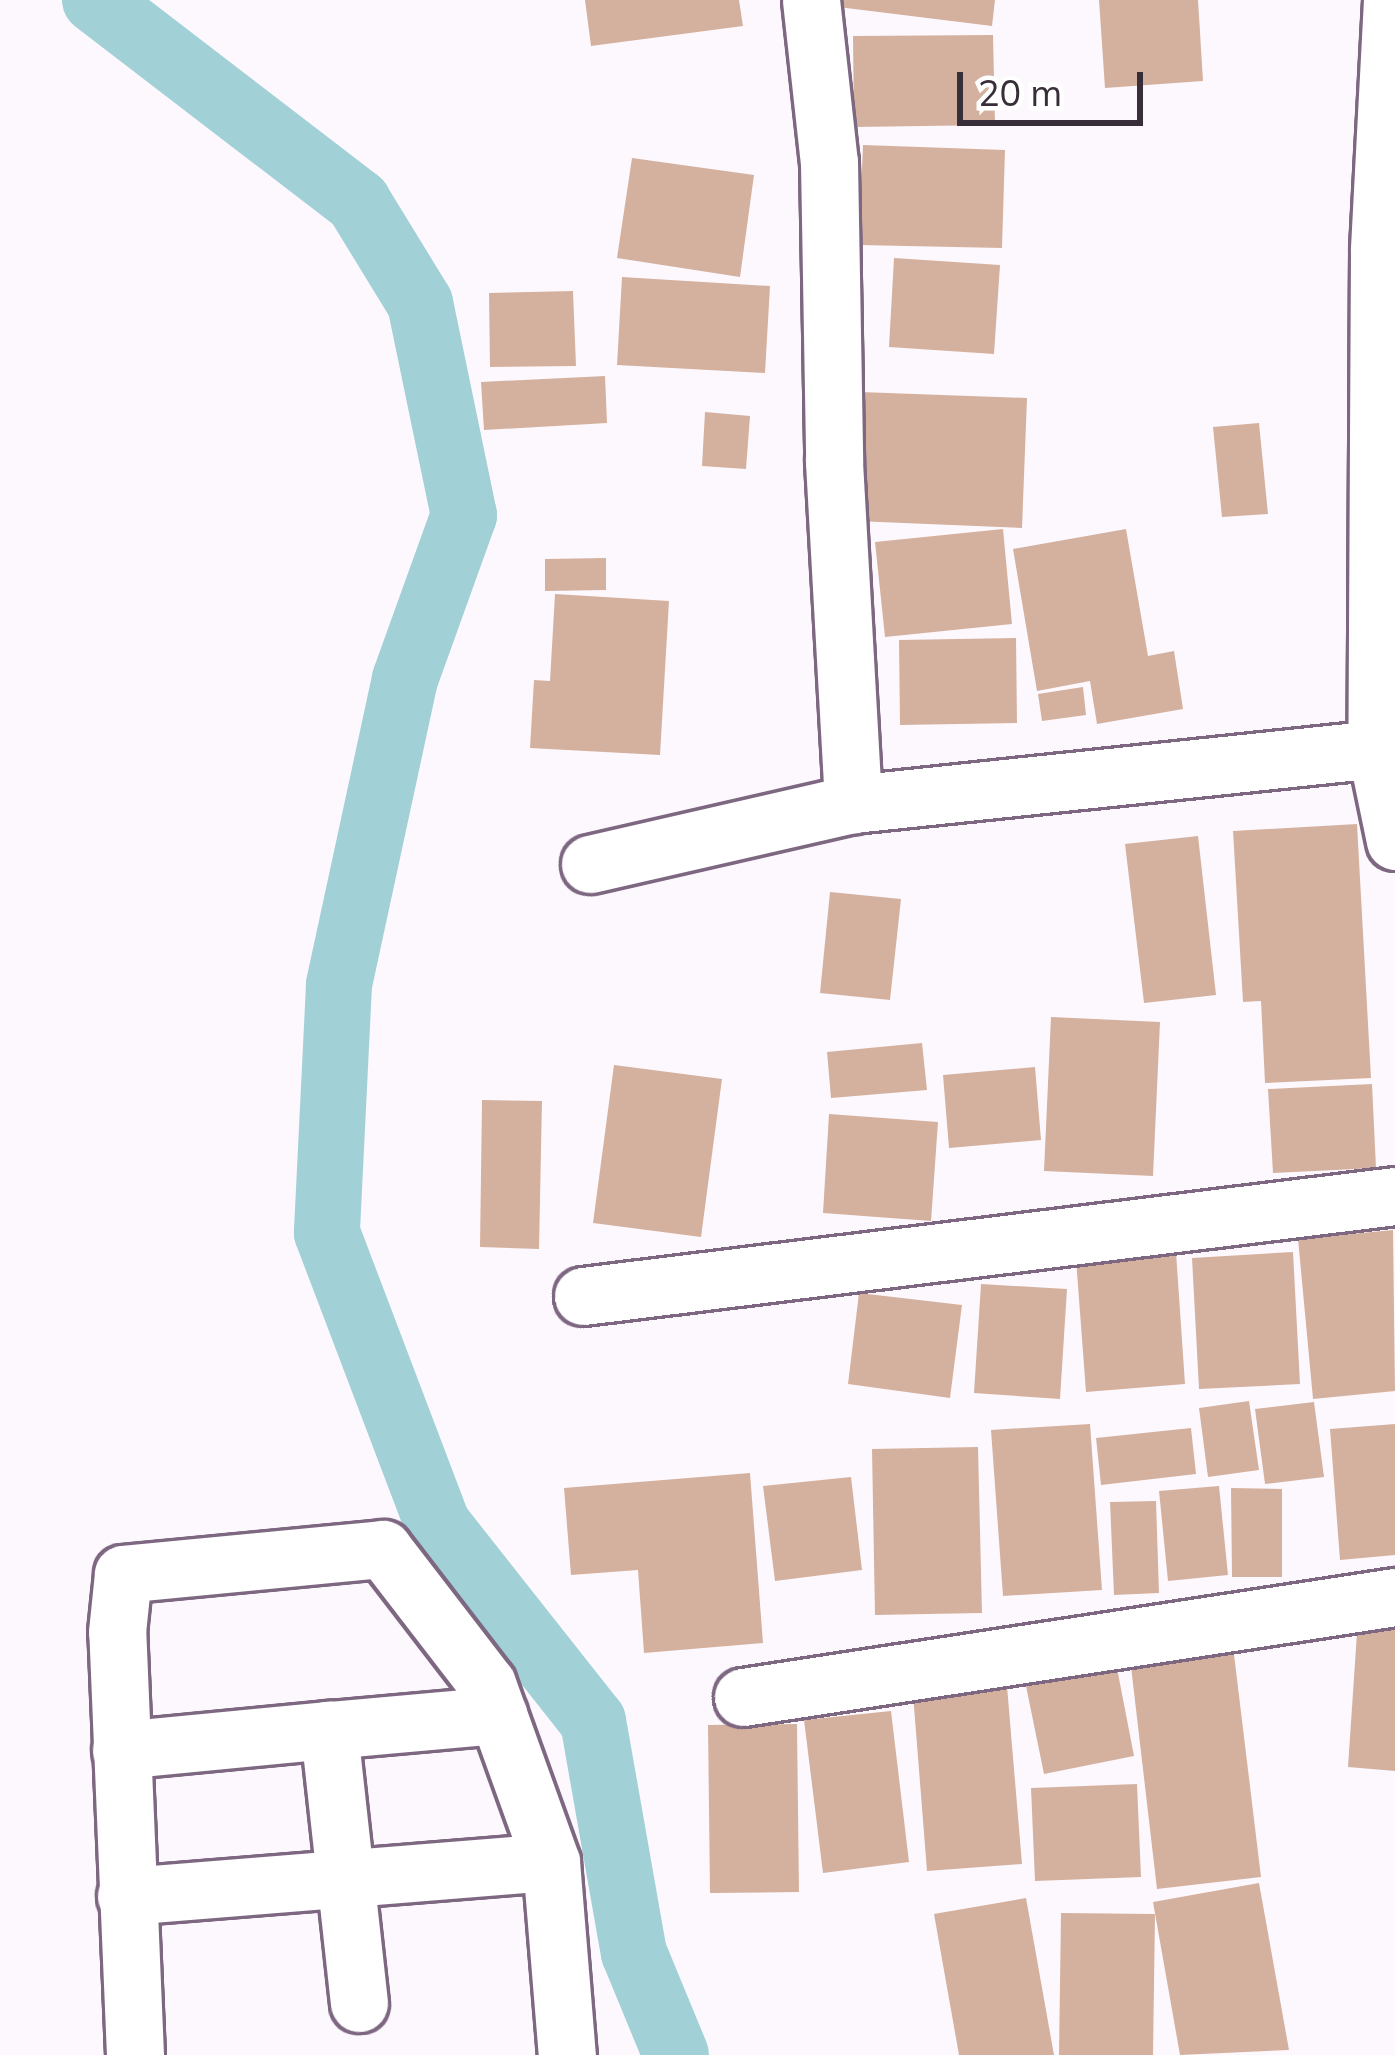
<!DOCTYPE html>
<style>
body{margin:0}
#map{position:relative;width:1395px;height:2055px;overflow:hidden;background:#fdf8fe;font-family:Mulish,sans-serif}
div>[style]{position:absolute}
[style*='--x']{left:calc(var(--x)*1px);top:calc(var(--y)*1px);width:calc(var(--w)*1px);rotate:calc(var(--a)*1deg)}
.canal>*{height:66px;margin:-33px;padding:0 33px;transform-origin:33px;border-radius:33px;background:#a1d1d7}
.building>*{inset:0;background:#d4b19f}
.roads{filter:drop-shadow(3px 0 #7d6781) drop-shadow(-3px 0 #7d6781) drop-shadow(0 3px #7d6781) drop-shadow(0 -3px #7d6781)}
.minor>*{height:57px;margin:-28.5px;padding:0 28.5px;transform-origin:28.5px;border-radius:28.5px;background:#fff}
span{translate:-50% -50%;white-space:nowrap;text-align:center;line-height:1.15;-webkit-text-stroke:10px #fff;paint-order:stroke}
.scale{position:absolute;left:957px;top:72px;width:186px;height:54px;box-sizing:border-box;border:6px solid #382e3a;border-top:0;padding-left:15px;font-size:36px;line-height:42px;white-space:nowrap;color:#382e3a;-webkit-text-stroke:9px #fff;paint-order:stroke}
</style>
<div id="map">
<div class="canal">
<div style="--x:95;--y:0;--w:332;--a:37.5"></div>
<div style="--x:358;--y:202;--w:119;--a:58.5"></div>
<div style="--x:420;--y:303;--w:217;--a:78.3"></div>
<div style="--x:464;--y:515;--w:174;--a:109.8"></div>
<div style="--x:405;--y:679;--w:313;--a:102.2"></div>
<div style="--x:339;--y:985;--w:248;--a:92.8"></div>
<div style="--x:327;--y:1233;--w:312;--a:69.2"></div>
<div style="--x:438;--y:1525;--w:250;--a:51.7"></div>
<div style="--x:593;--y:1721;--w:236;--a:80"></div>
<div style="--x:634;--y:1953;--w:110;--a:67.6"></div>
</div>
<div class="building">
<div style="clip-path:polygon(585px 0,739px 0,743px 26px,591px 46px)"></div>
<div style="clip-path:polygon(830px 0,995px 0,992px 26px,830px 6px)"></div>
<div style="clip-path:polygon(1099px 0,1198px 0,1203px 81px,1105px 88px)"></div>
<div style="clip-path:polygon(993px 35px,995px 125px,854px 127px,853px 36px)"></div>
<div style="clip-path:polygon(863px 145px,1005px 150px,1002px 248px,859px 245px)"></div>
<div style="clip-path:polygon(632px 158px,754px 175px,740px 277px,617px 258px)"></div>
<div style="clip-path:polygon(894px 258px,1000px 265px,994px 354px,889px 347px)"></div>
<div style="clip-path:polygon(622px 277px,770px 286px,765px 373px,617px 365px)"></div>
<div style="clip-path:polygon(573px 291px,576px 366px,490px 367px,489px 293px)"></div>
<div style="clip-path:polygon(605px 376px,607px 423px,484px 430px,481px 382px)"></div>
<div style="clip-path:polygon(860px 392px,1027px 398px,1022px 528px,855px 521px)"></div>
<div style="clip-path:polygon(705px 412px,750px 416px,746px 469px,702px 466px)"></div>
<div style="clip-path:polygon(1259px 423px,1268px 514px,1222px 517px,1213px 427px)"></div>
<div style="clip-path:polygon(1003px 529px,1012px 624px,885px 637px,875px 542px)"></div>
<div style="clip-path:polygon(1126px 529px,1148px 656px,1174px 651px,1183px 709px,1097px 724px,1090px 681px,1037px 691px,1013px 549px)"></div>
<div style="clip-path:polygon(606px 558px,606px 590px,545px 591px,545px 559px)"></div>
<div style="clip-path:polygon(555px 594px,669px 601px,660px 755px,530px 748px,534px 680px,550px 681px)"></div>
<div style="clip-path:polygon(1016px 638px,1017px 723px,900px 725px,899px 640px)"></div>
<div style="clip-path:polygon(1083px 687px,1086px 715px,1042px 721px,1038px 694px)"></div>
<div style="clip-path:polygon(1357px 824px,1371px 1078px,1265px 1083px,1261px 1001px,1243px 1002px,1233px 831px)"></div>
<div style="clip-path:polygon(1198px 836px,1216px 995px,1144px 1003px,1125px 844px)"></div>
<div style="clip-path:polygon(830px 892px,901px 899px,890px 1000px,820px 993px)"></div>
<div style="clip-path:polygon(1051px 1017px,1160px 1022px,1153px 1176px,1044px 1171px)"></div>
<div style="clip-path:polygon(922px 1043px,927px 1090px,831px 1098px,827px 1052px)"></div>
<div style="clip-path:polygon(614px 1065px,722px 1079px,701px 1237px,593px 1223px)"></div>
<div style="clip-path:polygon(1035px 1067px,1041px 1140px,949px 1148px,943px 1075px)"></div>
<div style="clip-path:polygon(1372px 1084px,1376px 1168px,1273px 1173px,1268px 1089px)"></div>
<div style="clip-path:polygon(482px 1100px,542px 1101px,539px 1249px,480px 1247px)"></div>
<div style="clip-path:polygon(829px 1114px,938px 1122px,931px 1221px,823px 1213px)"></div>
<div style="clip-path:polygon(1393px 1230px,1395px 1391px,1313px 1399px,1298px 1239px)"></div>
<div style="clip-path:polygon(1176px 1252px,1185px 1384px,1086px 1392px,1076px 1259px)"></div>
<div style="clip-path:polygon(1293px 1252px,1300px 1384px,1199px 1389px,1192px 1258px)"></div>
<div style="clip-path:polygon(981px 1284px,1067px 1289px,1060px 1399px,974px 1393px)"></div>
<div style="clip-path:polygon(859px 1293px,962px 1305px,950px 1398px,848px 1384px)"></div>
<div style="clip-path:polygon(1249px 1401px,1259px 1470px,1208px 1477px,1199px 1408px)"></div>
<div style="clip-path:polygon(1314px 1402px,1324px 1477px,1265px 1484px,1255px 1409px)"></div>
<div style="clip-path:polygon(1090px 1424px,1102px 1590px,1003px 1596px,991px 1430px)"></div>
<div style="clip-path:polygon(1395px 1424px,1395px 1555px,1340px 1560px,1330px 1429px)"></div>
<div style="clip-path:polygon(1191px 1428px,1196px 1474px,1101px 1485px,1096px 1438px)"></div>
<div style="clip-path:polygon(978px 1447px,982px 1613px,875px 1615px,872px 1449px)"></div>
<div style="clip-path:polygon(750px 1473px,763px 1643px,644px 1653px,638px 1570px,571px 1575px,564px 1488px)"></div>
<div style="clip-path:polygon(851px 1477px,862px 1570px,775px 1581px,763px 1486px)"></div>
<div style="clip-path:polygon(1219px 1486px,1228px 1575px,1168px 1581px,1159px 1491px)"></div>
<div style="clip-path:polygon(1231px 1488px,1282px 1489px,1282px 1577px,1232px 1577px)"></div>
<div style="clip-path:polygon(1156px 1501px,1159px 1593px,1114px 1595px,1110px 1502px)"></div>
<div style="clip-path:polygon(1358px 1618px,1395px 1620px,1395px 1771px,1348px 1767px)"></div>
<div style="clip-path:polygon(1233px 1646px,1261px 1877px,1157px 1889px,1130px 1658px)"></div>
<div style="clip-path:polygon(1117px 1668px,1134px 1756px,1044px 1774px,1026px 1686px)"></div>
<div style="clip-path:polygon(1007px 1686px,1022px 1864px,927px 1871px,913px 1694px)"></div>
<div style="clip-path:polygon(891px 1711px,909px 1862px,823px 1873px,804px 1720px)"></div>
<div style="clip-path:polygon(797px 1724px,799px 1892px,710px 1893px,708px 1725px)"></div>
<div style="clip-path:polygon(1137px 1784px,1141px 1877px,1035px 1881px,1031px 1788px)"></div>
<div style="clip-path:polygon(1259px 1883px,1289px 2050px,1180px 2055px,1153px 1902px)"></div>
<div style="clip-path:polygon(1026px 1898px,1054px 2055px,959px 2055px,934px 1914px)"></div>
<div style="clip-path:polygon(1061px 1913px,1155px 1914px,1153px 2055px,1059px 2055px)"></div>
</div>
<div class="roads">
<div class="minor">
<div style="--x:811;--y:0;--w:163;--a:83.7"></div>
<div style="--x:829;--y:162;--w:300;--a:89"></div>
<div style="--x:834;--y:462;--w:343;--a:86.8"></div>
<div style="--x:1392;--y:0;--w:251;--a:93"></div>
<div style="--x:1379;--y:251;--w:498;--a:90.3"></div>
<div style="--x:1376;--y:749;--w:94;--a:78.3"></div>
<div style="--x:590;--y:864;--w:270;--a:-12.9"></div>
<div style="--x:853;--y:804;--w:526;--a:-6"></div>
<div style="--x:583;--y:1296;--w:818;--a:-7.02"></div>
<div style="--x:743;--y:1697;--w:660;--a:-8.72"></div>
<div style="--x:121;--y:1750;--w:209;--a:-5.5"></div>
<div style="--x:126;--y:1896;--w:426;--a:-4.6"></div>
<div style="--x:359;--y:2003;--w:275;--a:-96.3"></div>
<div style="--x:329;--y:1730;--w:170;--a:-5.1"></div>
<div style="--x:135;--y:2055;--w:423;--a:-92.4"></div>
<div style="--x:117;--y:1632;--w:58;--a:-84.1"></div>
<div style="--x:123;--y:1574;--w:261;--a:-5.5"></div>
<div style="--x:383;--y:1549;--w:170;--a:52.4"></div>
<div style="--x:487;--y:1684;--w:189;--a:70.2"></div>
<div style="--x:551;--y:1862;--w:194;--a:85.3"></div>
</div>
</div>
<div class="scale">20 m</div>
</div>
